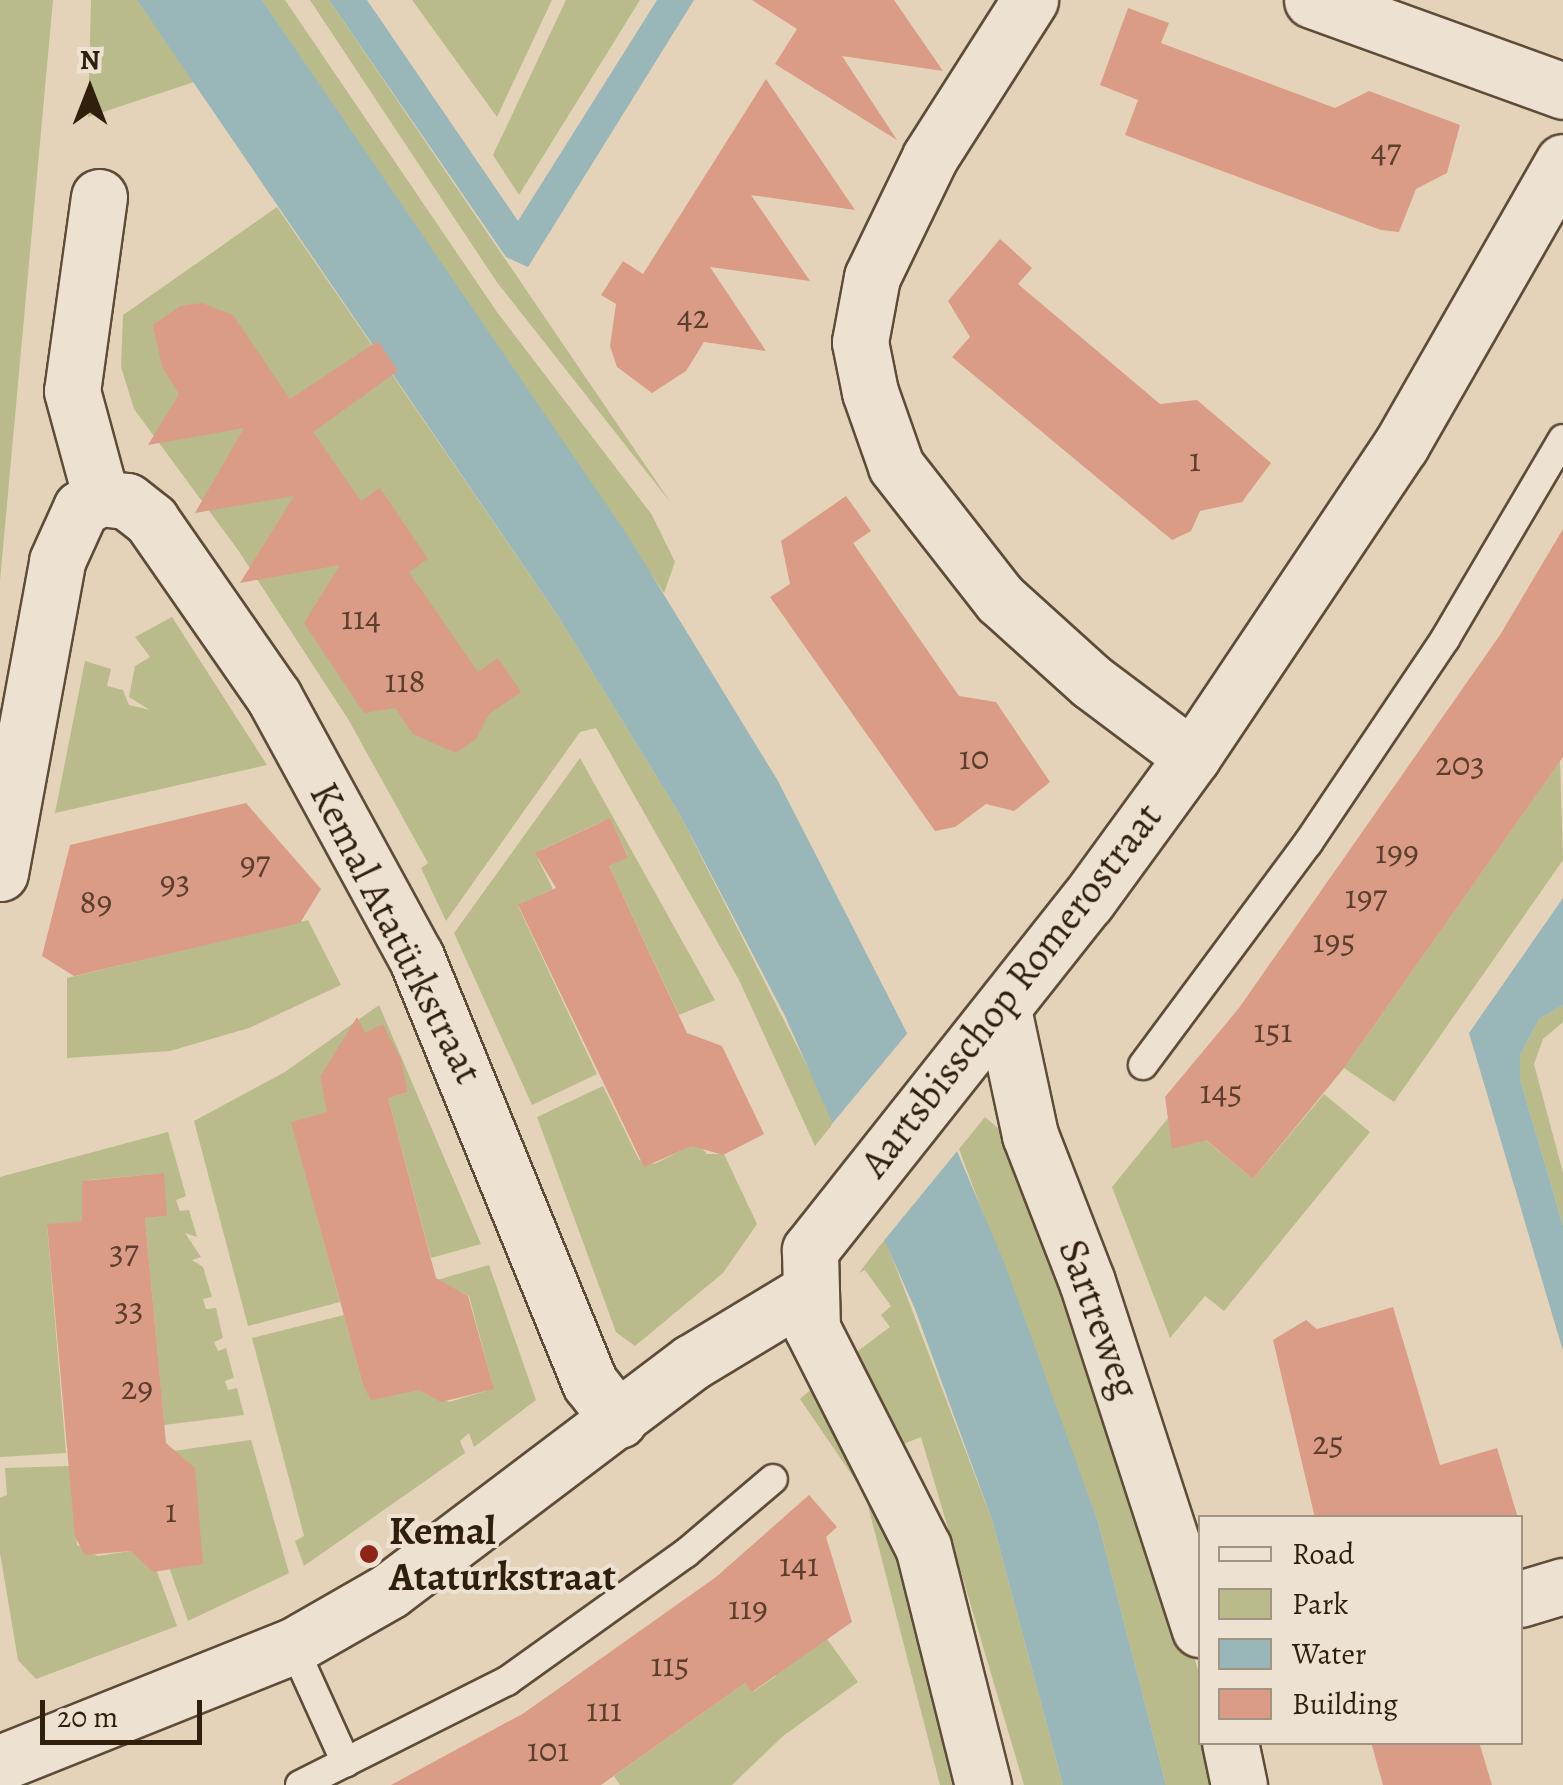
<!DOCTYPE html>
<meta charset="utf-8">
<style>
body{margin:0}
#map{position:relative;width:1563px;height:1785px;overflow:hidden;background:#e4d3b8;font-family:Alegreya,serif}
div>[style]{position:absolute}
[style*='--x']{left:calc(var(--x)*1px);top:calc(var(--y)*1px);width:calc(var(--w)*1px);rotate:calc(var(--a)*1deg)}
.green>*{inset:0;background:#b9bb8b}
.water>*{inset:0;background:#99b6b9}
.pier>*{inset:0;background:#e4d3b8}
.building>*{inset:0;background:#da9c87}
.roads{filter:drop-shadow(2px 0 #5e4c38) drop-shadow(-2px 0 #5e4c38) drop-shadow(0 2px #5e4c38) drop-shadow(0 -2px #5e4c38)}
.lane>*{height:28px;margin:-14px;padding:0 14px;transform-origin:14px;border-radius:14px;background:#ede2d1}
.street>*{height:55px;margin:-27.5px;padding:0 27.5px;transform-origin:27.5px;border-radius:27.5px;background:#ede2d1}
.secondary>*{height:55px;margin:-27.5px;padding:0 27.5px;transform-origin:27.5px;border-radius:27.5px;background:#ede2d1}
.dots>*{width:28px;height:28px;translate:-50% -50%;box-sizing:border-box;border:5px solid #ede2d1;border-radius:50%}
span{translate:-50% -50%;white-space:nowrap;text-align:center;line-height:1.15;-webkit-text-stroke:8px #ede2d1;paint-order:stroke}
.number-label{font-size:35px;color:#5b3e2c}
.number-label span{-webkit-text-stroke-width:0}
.street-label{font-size:40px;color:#311f0e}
.poi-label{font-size:40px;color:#311f0e;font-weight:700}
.left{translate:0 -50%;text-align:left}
.legend{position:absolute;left:1198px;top:1515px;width:325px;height:230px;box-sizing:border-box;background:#ede2d1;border:2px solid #a29483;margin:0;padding:12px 18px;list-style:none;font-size:30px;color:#311f0e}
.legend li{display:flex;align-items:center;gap:20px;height:50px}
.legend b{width:50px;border:2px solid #a29483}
.north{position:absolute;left:40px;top:40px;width:100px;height:100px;-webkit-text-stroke:8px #ede2d1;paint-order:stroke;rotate:0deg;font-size:28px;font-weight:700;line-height:40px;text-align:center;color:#311f0e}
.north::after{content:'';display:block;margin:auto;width:35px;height:45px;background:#311f0e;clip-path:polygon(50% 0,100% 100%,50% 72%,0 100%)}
.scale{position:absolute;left:40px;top:1700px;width:162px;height:45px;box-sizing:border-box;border:5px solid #311f0e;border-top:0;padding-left:12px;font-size:30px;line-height:35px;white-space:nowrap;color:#311f0e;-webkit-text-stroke:8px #ede2d1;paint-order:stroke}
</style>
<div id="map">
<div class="green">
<div style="clip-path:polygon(0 0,53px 0,0 581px)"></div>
<div style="clip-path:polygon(91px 0,137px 0,194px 82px,88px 117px)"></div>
<div style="clip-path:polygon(262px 0,285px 0,497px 312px,652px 515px,675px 562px,664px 593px)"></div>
<div style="clip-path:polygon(310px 0,329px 0,671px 503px,496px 281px)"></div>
<div style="clip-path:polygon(412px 0,552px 0,497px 117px)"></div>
<div style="clip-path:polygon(566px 0,640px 0,519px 195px,493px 155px)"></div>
<div style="clip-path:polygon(277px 207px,558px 616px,679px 813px,835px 1121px,815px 1146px,739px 980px,596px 728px,580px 732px,446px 921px,421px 868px,428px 863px,348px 719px,238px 550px,134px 409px,121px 367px,123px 315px)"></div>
<div style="clip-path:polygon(172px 617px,267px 765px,55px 813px,85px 661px,111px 669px,107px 686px,123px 690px,129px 705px,150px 710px,129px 697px,135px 666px,150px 657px,135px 637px)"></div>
<div style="clip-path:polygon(580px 758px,715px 1000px,679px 1015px,609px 866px,628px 856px,613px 825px,603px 821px,541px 850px,538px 859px,553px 889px,518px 906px,597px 1074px,532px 1105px,454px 933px)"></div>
<div style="clip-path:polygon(1560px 761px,1563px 860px,1394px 1102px,1344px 1068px)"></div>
<div style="clip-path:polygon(308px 920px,341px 985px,249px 1028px,170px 1051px,67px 1058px,67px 978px)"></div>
<div style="clip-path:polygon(379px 1005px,481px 1244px,431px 1258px,388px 1098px,408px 1092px,399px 1058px,325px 1071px,320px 1077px,328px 1112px,292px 1122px,340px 1302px,248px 1326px,194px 1121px,285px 1072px)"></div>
<div style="clip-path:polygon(1563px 1005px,1563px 1022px,1543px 1039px,1534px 1064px,1563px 1173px,1563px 1226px,1520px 1079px,1520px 1055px,1539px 1019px)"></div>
<div style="clip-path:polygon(603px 1086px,639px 1160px,654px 1164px,697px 1143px,707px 1154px,724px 1154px,757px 1224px,723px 1273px,635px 1346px,616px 1332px,537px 1117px)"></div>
<div style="clip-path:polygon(1324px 1094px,1370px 1132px,1224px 1311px,1205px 1296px,1170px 1338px,1112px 1187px,1173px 1112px,1170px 1133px,1187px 1144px,1203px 1138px,1253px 1179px)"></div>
<div style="clip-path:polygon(985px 1117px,1000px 1130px,1011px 1127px,1159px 1538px,1200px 1677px,1200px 1742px,1217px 1743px,1228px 1785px,1166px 1785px,1098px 1522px,959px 1149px)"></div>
<div style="clip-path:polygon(168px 1132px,186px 1196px,176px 1200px,180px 1211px,189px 1210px,197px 1237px,185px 1233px,201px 1257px,192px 1260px,203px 1267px,212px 1297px,203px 1299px,206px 1309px,216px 1308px,223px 1338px,214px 1342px,218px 1351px,226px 1348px,234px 1378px,225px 1381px,228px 1390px,237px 1388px,244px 1415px,164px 1425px,145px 1218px,167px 1216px,155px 1174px,88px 1180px,82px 1186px,85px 1221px,47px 1225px,66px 1453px,0 1457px,0 1177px)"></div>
<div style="clip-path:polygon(885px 1239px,992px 1520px,1063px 1785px,1024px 1785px,921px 1437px,896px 1447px,847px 1359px,890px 1327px,881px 1315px,891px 1306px,865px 1270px,859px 1273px)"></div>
<div style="clip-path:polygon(489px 1265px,536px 1400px,474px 1447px,469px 1433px,460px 1441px,465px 1453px,304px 1566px,295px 1541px,304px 1536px,252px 1338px,344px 1315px,363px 1385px,373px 1398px,426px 1388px,449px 1402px,486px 1391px,492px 1382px,469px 1296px,437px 1280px)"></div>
<div style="clip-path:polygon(814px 1387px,877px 1489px,966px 1785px,940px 1785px,865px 1494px,800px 1399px)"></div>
<div style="clip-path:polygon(251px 1440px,289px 1573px,188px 1621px,169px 1567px,166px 1452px)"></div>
<div style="clip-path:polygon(69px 1466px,77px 1545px,98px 1556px,137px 1550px,156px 1569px,177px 1626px,36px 1679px,18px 1660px,0 1553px,0 1498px,7px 1495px,5px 1468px)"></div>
<div style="clip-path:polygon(827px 1639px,858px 1682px,783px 1736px,732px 1785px,620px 1785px,614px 1776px,745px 1683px,753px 1692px,776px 1676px,771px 1667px)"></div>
</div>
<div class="water">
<div style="clip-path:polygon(137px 0,262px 0,628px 536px,778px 781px,907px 1033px,1006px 1267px,1098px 1522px,1166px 1785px,1063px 1785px,992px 1520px,915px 1309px,785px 1016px,679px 813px,558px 616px)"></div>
<div style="clip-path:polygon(329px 0,367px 0,518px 221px,657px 0,694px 0,528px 267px,506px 257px)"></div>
<div style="clip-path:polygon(1563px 898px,1563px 1005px,1539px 1019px,1520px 1055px,1520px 1079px,1563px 1226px,1563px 1351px,1469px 1033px)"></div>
</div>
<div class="pier">
<div style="clip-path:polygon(911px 1029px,963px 1144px,882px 1243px,831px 1125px)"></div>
</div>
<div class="building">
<div style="clip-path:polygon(752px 0,894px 0,943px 71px,842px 56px,897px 140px,775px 64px,797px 29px)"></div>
<div style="clip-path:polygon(1128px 8px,1169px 23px,1161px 43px,1335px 108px,1369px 91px,1460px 125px,1447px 173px,1416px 189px,1399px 232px,1381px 230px,1125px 135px,1138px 100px,1100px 85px)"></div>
<div style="clip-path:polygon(766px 79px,855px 210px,751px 195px,810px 281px,710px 267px,766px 351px,704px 342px,686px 371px,652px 393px,617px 367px,610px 346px,616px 304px,601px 295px,623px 261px,643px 274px)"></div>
<div style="clip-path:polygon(1000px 239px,1032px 268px,1018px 284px,1160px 404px,1197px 400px,1271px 463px,1242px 502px,1200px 511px,1191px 531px,1172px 540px,952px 357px,970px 337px,948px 301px)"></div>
<div style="clip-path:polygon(202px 303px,233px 315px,290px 399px,378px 341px,398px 371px,313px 432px,361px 501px,380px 488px,428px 559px,409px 572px,478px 672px,498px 658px,521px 692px,489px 714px,476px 739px,456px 753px,413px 734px,395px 708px,364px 713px,304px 623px,340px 565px,240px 583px,294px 496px,195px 513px,244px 428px,148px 445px,179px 394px,162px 367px,153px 325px,180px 306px)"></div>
<div style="clip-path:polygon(846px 496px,871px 531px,853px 543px,959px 696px,996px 702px,1050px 782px,1014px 811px,986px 804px,955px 827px,935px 831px,770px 597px,790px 584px,781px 541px)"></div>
<div style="clip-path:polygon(1563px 529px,1563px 757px,1344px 1068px,1253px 1179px,1206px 1140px,1172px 1149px,1165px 1097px,1239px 1008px,1500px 635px)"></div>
<div style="clip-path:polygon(246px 803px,321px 889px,300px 923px,74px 976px,42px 956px,70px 845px)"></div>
<div style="clip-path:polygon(610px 818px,628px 857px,609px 866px,687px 1033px,722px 1046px,764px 1134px,723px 1155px,692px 1146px,644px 1167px,518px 905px,556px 888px,535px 853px)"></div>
<div style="clip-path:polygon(357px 1017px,365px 1033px,383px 1024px,401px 1060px,408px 1092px,388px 1098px,436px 1278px,468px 1296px,494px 1389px,441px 1402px,419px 1390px,371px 1400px,363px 1385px,291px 1122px,327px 1112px,320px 1077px)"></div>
<div style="clip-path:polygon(164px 1173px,167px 1216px,145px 1218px,166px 1443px,195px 1468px,203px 1564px,153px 1572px,131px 1551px,85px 1555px,75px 1537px,47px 1224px,82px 1221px,82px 1181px)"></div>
<div style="clip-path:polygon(1393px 1307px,1440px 1465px,1497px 1448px,1518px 1518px,1315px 1518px,1273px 1340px,1306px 1320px,1317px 1329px)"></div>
<div style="clip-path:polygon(809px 1495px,837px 1527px,826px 1537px,852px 1622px,752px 1692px,745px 1683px,601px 1785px,391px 1785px,524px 1713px,716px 1577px)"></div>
<div style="clip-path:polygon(1371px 1742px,1479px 1742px,1492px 1785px,1383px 1785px)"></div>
</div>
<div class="roads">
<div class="lane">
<div style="--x:1143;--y:1065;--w:277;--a:-53.4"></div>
<div style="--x:1308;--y:843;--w:246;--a:-56.1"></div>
<div style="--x:1445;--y:639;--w:232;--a:-59.5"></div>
<div style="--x:293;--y:1646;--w:128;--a:65.6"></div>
<div style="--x:300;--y:1785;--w:232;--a:-26.7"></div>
<div style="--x:507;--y:1681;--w:220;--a:-35.6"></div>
<div style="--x:686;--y:1553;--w:114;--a:-40.4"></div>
</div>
<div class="street">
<div style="--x:1030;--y:0;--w:186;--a:122.5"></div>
<div style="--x:930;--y:157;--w:133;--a:115.8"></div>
<div style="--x:872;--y:277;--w:66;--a:100.5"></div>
<div style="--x:860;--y:342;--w:51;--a:78.7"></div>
<div style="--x:870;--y:392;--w:78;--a:70.6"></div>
<div style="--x:896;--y:466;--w:169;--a:52"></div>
<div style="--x:1000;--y:599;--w:124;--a:42.1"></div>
<div style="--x:1092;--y:682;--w:125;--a:36.9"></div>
<div style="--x:1312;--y:0;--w:267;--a:19.9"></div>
<div style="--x:99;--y:197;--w:196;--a:97.9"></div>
<div style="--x:72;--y:391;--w:111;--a:74.8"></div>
<div style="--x:0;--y:873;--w:317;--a:-79.6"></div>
<div style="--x:57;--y:561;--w:58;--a:-65.6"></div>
<div style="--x:81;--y:508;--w:22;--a:-27"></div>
<div style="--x:101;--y:498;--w:26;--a:7"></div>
<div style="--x:127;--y:501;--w:31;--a:38"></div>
<div style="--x:151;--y:520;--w:216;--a:55.2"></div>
<div style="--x:274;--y:697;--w:296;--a:61.4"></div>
<div style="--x:416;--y:957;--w:460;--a:67.8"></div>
<div style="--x:590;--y:1383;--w:47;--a:51.9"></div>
<div style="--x:1520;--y:1599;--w:45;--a:-16.8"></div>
</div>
<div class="secondary">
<div style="--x:1003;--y:1009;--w:129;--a:77.9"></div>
<div style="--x:1030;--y:1135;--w:158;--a:68.8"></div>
<div style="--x:1087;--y:1282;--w:365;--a:72"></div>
<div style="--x:1230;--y:1742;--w:44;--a:78.2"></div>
<div style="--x:0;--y:1763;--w:315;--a:-21.8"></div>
<div style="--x:293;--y:1646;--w:111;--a:-29.8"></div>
<div style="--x:389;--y:1591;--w:380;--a:-37.1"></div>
<div style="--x:692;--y:1362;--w:135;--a:-31.1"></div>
<div style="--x:983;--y:1785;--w:245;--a:-104.1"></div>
<div style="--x:923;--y:1547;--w:246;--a:-116.9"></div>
<div style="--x:812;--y:1328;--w:78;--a:-91.5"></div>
<div style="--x:810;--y:1250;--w:446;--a:-51.6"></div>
<div style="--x:1087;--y:901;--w:178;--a:-53.9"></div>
<div style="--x:1192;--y:757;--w:376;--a:-56.2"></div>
<div style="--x:1401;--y:445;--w:326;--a:-60.2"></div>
</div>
</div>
<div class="dots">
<div style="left:369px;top:1554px;background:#8f2418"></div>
</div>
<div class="number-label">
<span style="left:1386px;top:150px">47</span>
<span style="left:693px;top:316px">42</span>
<span style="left:1195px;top:459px">1</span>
<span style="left:361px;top:617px">114</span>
<span style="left:405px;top:680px">118</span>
<span style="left:974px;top:757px">10</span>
<span style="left:1460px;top:763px">203</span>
<span style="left:1397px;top:851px">199</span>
<span style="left:255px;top:862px">97</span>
<span style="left:175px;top:881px">93</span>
<span style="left:1366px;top:896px">197</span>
<span style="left:96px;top:901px">89</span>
<span style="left:1334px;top:940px">195</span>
<span style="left:1273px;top:1030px">151</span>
<span style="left:1221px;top:1091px">145</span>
<span style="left:124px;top:1251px">37</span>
<span style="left:129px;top:1308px">33</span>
<span style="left:137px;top:1387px">29</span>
<span style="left:1328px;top:1442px">25</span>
<span style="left:171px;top:1510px">1</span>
<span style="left:799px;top:1564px">141</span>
<span style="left:748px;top:1607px">119</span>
<span style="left:670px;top:1664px">115</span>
<span style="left:604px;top:1709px">111</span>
<span style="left:548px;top:1749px">101</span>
</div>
<div class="street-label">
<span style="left:396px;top:933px;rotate:63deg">Kemal Atatürkstraat</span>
<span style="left:1011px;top:990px;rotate:-52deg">Aartsbisschop Romerostraat</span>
<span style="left:1099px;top:1319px;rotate:70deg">Sartreweg</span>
</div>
<div class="poi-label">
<span class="left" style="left:389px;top:1554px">Kemal<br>Ataturkstraat</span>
</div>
<ul class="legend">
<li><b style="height:12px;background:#ede2d1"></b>Road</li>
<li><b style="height:28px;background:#b9bb8b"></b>Park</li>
<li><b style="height:28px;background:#99b6b9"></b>Water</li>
<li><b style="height:28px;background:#da9c87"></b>Building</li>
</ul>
<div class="north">N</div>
<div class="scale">20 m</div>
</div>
